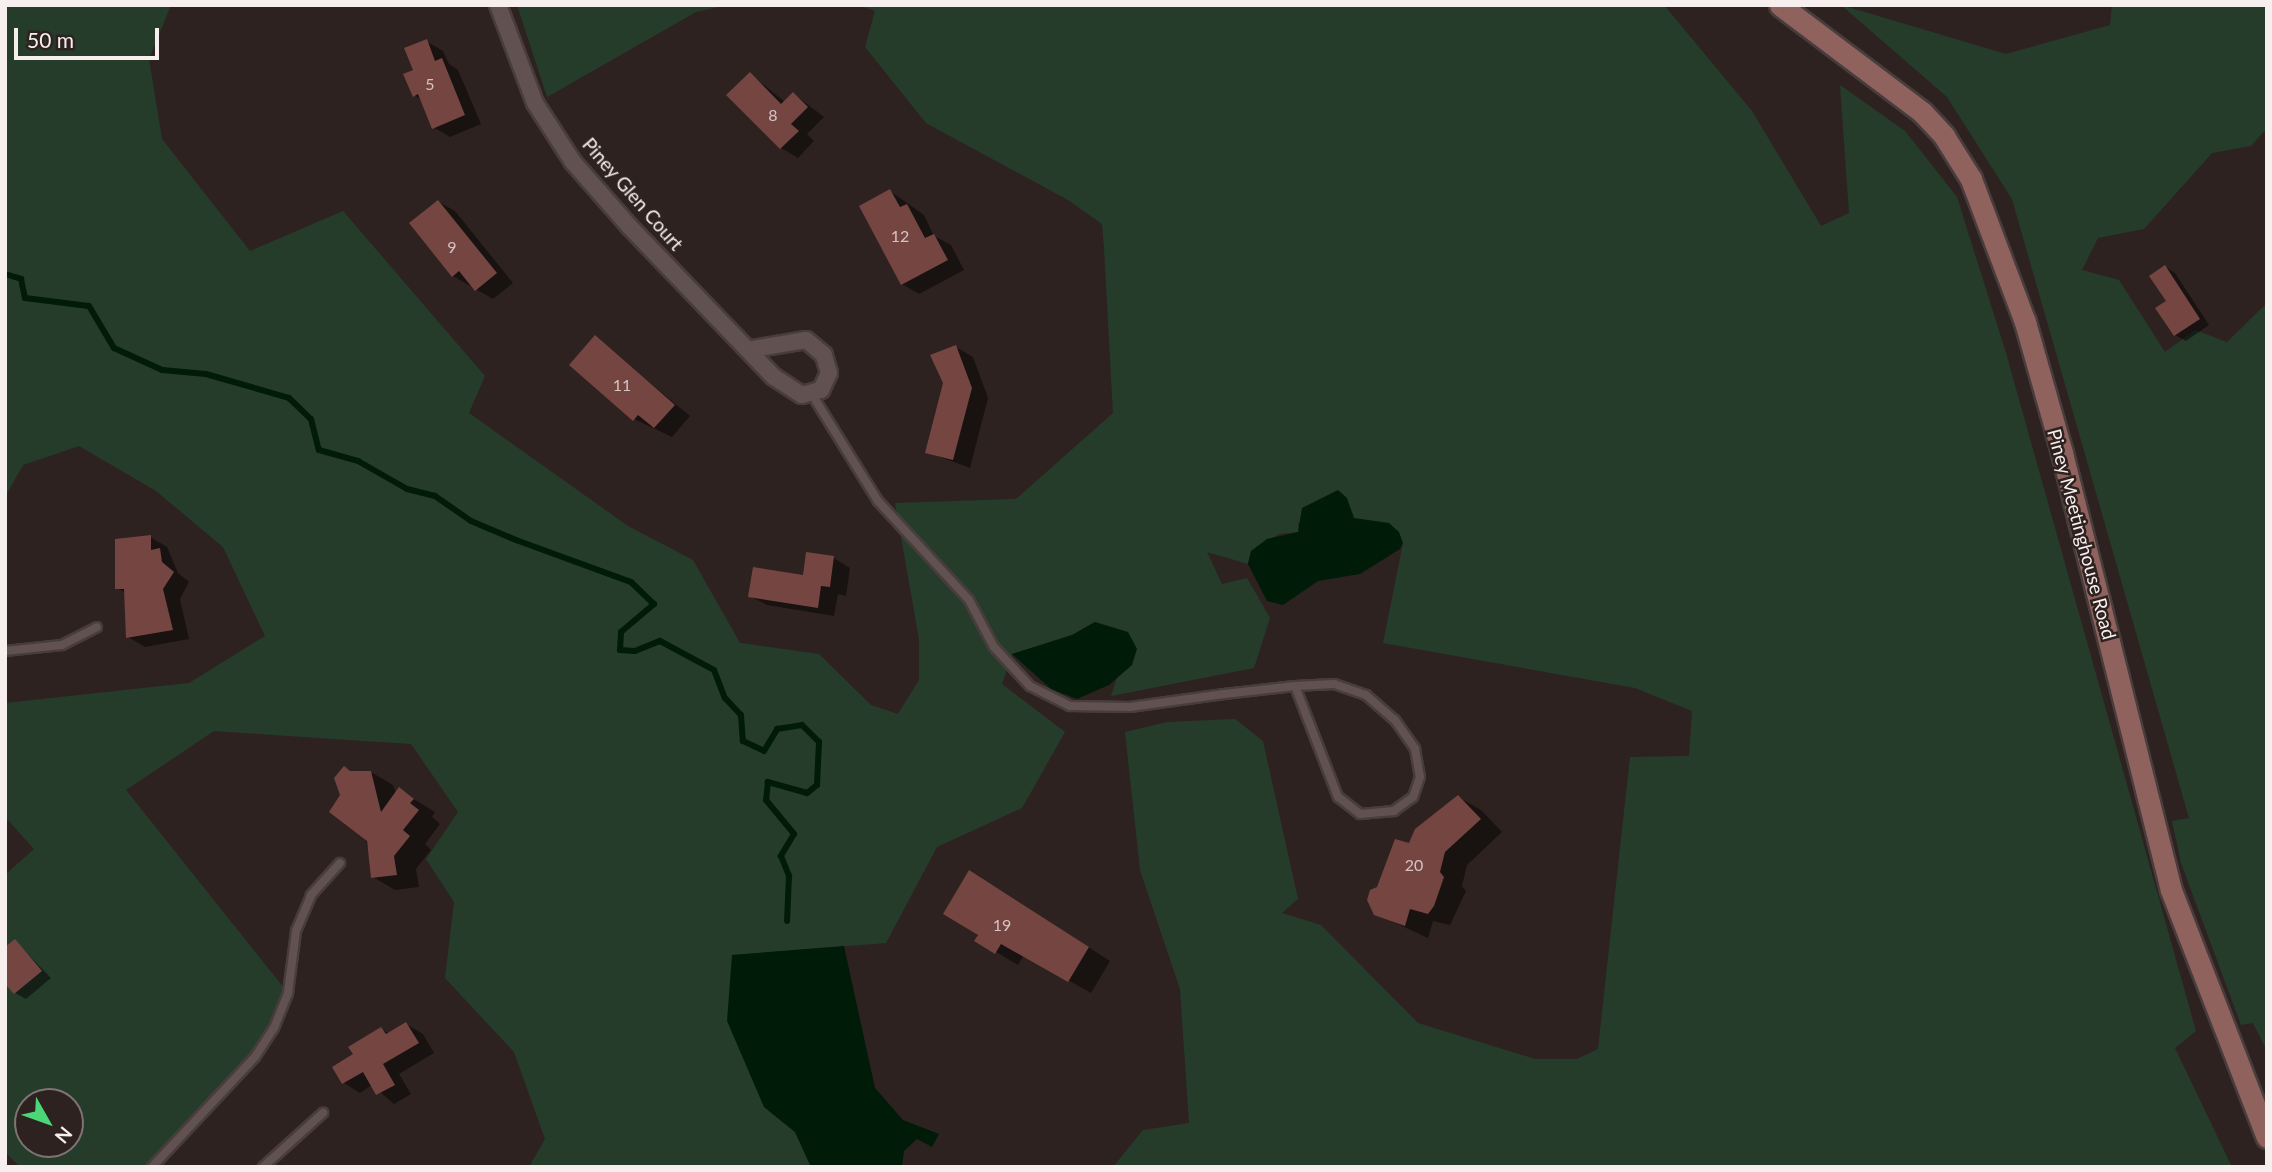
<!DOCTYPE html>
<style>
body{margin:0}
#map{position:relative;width:2272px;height:1172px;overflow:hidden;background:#2e2221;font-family:Lato,sans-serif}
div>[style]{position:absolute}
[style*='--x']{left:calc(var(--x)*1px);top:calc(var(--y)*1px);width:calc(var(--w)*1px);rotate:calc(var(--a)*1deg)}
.green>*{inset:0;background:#263c2b}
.water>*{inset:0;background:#001b07}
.shadow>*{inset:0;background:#0007}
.stream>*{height:6px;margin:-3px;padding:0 3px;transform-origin:3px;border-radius:3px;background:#001b07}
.building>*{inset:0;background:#744541}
.roads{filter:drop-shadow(2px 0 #483d3c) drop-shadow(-2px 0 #483d3c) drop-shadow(0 2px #483d3c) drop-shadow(0 -2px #483d3c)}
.service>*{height:8px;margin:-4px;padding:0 4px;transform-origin:4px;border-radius:4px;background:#615251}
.minor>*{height:16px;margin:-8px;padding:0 8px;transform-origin:8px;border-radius:8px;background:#615251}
.secondary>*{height:21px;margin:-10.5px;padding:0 10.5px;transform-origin:10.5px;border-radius:10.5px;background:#90625e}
span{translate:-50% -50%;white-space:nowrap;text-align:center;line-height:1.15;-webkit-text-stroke:5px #2e2221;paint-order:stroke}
.number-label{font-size:16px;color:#d6c4c3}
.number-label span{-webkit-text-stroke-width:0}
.street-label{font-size:19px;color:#f7efee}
.frame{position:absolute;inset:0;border:7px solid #f7efee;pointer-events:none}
.north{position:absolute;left:14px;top:1088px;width:70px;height:70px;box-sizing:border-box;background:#2e2221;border:2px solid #7e7473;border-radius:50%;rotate:130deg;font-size:19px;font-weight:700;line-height:28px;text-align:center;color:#f7efee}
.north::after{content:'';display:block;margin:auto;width:24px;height:32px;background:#4bd677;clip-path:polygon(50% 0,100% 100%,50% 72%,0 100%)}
.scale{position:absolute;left:14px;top:28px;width:145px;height:32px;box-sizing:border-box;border:4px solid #f7efee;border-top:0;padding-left:9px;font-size:21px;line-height:24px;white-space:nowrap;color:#f7efee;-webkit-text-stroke:5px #2e2221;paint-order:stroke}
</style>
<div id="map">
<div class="green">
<div style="clip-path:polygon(evenodd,5px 5px,171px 5px,149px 59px,162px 139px,250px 251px,343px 211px,485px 376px,469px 413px,628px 526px,693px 560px,740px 643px,819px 654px,871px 705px,898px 714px,919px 680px,919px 639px,895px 503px,1016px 499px,1113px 413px,1104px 247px,1102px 224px,1068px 200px,926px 123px,865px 47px,875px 11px,858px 5px,1664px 5px,1752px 111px,1821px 226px,1849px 213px,1840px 85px,1905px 131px,1957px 197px,2006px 353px,2196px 1031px,2175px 1048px,2232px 1167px,1113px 1167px,1143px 1130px,1189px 1123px,1180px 989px,1140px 870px,1125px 732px,1167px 722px,1235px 719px,1263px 741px,1298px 899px,1282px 913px,1321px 925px,1418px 1023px,1535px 1059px,1577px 1059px,1598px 1049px,1630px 757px,1689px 756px,1692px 711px,1635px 688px,1383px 643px,1403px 543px,1354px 519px,1353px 513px,1298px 523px,1299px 532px,1279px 534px,1251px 551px,1248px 564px,1207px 552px,1222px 584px,1247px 578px,1270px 618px,1254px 668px,1111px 696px,1118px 674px,1132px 665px,1095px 622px,1072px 635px,1012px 654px,1002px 684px,1065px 732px,1022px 808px,937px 847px,886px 943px,732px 955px,769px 1111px,795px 1132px,811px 1167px,529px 1167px,545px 1139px,514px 1052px,445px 978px,454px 902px,426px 859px,458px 812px,411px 744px,214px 731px,126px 790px,288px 993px,255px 1057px,152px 1167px,20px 1167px,5px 1152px,5px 875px,34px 849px,5px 817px,5px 703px,189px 683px,265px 636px,223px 547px,156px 491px,79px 446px,23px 465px,5px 497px,5px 5px,28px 1102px,70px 1102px,70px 1144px,28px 1144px,28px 1102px)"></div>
<div style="clip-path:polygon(517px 5px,728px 5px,696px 12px,547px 97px)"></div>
<div style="clip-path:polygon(1841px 5px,2006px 54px,2110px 25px,2112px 5px,2267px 5px,2267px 128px,2251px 146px,2212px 153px,2144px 229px,2098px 238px,2082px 270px,2119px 280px,2165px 352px,2195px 330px,2227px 342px,2267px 303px,2267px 1051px,2253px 1023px,2241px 1025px,2181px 863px,2172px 821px,2189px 818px,2012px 199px,1947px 97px)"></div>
</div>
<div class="water">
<div style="clip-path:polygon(1338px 490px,1347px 498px,1354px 518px,1389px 523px,1399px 532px,1403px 543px,1400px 549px,1360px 574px,1318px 581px,1283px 605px,1267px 601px,1248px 564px,1251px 551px,1267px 539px,1298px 532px,1302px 508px)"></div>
<div style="clip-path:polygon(1095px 622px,1128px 632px,1137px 649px,1132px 665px,1109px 685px,1077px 699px,1051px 689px,1012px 654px,1072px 635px)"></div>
<div style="clip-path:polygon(844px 946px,875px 1088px,903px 1120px,939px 1134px,932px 1147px,917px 1139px,904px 1151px,902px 1167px,811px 1167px,795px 1132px,764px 1107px,727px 1021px,732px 955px)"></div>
</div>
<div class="shadow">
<div style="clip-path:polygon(426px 41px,443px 51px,449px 64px,458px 70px,481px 124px,450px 137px,433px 127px,422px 100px,414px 95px,416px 71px)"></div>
<div style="clip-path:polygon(750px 74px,785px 102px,794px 94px,824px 117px,807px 134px,814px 141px,798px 158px,781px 148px,729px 95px)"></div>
<div style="clip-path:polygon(890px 191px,924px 215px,934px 236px,951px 245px,964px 270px,919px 294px,902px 284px)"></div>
<div style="clip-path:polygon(439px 202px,455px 211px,513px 283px,493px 299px,453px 276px)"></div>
<div style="clip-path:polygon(2165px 267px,2175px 273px,2209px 325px,2186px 341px,2175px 335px)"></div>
<div style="clip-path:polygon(595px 338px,690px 416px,672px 437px,634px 419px)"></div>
<div style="clip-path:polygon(956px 347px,973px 357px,988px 398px,970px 468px,927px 452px)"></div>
<div style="clip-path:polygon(150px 537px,167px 547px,178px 573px,189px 582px,180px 599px,189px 639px,145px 647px,128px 637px,126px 593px,117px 588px)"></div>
<div style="clip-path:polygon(834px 558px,850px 568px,846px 596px,838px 594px,834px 616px,767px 605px,750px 596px,804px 577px)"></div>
<div style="clip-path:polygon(371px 772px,393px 785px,396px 794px,399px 790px,435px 812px,432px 817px,440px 824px,425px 844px,431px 850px,416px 869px,419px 887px,395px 890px,373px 877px,353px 773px)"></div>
<div style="clip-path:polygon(1458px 797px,1481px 810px,1502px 832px,1467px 865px,1462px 886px,1466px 891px,1450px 925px,1433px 921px,1428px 938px,1376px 914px,1379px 889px,1410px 845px)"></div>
<div style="clip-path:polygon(992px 885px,1110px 961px,1091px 993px,1024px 955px,1018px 965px,976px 940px)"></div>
<div style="clip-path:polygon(15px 941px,51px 978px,26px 999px,15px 993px)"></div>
<div style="clip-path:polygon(406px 1024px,423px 1034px,434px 1053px,399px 1074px,411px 1094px,394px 1104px,372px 1085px,360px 1093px,344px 1083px,355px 1054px,381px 1029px,390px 1034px)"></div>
</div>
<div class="stream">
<div style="--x:5;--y:274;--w:17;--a:17"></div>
<div style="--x:21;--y:279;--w:19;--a:78"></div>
<div style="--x:25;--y:298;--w:64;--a:7.1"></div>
<div style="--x:89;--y:306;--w:49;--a:59.2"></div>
<div style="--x:114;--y:348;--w:53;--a:24.6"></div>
<div style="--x:162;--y:370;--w:44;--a:5.2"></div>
<div style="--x:206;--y:374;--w:86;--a:16.1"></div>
<div style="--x:289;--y:398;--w:30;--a:44"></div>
<div style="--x:311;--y:419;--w:32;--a:76"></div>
<div style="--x:319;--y:450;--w:41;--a:15.8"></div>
<div style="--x:358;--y:461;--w:56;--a:29.7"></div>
<div style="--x:407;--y:489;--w:29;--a:14"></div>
<div style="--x:435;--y:496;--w:44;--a:34.8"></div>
<div style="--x:471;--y:521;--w:49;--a:22.9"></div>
<div style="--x:516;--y:540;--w:122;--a:20.1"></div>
<div style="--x:631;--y:582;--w:32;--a:44"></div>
<div style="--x:654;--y:604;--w:43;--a:139.7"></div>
<div style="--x:621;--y:632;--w:18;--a:93"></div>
<div style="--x:620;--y:650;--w:15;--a:4"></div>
<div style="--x:635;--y:651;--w:27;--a:-22"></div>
<div style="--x:660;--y:641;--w:61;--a:28.2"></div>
<div style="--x:714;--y:670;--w:30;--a:69"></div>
<div style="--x:725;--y:698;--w:23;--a:47"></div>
<div style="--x:741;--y:715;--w:26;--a:86"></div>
<div style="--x:743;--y:741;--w:23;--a:25"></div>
<div style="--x:764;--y:751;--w:26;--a:-59"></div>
<div style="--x:777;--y:729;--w:25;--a:-9"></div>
<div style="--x:802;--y:725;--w:24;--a:45"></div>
<div style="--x:819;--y:742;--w:43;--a:92.7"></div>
<div style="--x:817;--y:785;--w:13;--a:141"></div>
<div style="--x:807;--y:793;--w:41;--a:-164.2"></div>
<div style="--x:768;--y:782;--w:18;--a:96"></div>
<div style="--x:766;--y:800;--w:44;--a:50.5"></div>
<div style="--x:794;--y:834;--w:26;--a:121"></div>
<div style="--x:781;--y:856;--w:22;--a:68"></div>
<div style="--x:789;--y:876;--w:45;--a:92.5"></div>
</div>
<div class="building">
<div style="clip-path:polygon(427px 39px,435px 61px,442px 58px,465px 115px,432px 129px,418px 94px,413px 97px,403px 74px,413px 70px,404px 48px)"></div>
<div style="clip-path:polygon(750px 72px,781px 104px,793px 92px,808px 107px,791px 124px,799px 131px,780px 149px,726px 95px)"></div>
<div style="clip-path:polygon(890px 189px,900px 207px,907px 204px,925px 238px,934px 234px,948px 260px,901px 285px,859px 206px)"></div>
<div style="clip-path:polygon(438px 200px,497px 273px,475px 291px,459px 271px,452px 277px,409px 223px)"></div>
<div style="clip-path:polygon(2165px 265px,2200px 319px,2174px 336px,2155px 308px,2166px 301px,2149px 276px)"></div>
<div style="clip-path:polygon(595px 335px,675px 405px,654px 428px,638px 415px,633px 421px,569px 365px)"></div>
<div style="clip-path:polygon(956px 345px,972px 388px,953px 460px,925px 453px,943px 383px,930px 355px)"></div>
<div style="clip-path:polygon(151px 535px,151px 550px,160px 548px,162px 562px,174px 572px,163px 589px,173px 630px,126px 638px,124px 589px,115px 589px,115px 539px)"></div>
<div style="clip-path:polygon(806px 552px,834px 556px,830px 587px,821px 586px,818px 608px,748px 597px,753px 567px,803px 575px)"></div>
<div style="clip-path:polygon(344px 766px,350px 771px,371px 771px,381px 812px,399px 787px,414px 799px,410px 803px,419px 810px,403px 830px,410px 836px,394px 856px,397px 875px,371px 878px,367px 841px,329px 812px,340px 795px,334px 778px)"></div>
<div style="clip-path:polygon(1458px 795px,1481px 819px,1445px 852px,1440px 872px,1444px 877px,1434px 906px,1428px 914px,1410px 909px,1405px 926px,1374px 915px,1367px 900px,1370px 890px,1377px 887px,1395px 839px,1409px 843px,1415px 829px)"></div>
<div style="clip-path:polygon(969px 870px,1089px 947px,1068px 982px,1001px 944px,995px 954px,974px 941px,978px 935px,943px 914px)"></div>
<div style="clip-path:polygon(15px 939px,42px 971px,14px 994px,5px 984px,5px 947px)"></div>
<div style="clip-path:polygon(406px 1022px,419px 1043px,383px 1064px,395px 1085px,376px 1095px,363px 1072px,342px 1084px,332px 1067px,353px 1054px,348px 1047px,381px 1027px,386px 1034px)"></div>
</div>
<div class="roads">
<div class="service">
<div style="--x:811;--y:393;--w:127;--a:58.2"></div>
<div style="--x:878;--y:501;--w:134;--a:47.4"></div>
<div style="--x:969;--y:600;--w:53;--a:62"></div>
<div style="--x:994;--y:647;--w:53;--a:47.3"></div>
<div style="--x:1030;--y:686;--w:45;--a:26.6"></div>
<div style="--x:1070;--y:706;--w:60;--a:1"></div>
<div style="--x:1130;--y:707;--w:95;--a:-7.9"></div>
<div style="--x:1224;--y:694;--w:71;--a:-6.4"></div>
<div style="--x:1295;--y:686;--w:39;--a:-3"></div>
<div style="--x:1334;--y:684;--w:34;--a:19"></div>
<div style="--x:1366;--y:695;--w:38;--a:41"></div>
<div style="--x:1395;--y:720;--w:35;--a:55"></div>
<div style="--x:1415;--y:749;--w:28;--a:80"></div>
<div style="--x:1420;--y:777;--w:21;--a:109"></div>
<div style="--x:1413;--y:797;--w:24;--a:144"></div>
<div style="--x:1394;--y:811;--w:34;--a:175"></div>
<div style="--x:1360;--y:814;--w:28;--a:-142"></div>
<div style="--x:1338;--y:797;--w:119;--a:-111.2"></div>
<div style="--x:5;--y:651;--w:57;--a:-6"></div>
<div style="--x:62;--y:645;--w:39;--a:-27"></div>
<div style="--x:152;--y:1167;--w:151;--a:-46.9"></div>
<div style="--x:255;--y:1057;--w:35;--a:-57"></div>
<div style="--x:274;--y:1028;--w:38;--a:-68"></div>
<div style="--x:288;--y:993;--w:63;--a:-82.6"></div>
<div style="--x:296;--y:931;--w:39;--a:-67"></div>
<div style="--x:311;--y:895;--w:43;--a:-47.8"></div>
<div style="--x:263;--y:1167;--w:81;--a:-42"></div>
</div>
<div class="minor">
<div style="--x:498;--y:5;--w:105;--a:69.3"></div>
<div style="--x:535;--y:103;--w:70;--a:57.2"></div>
<div style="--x:573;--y:162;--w:85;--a:48.8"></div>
<div style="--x:629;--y:226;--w:209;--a:46.2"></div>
<div style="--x:774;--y:377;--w:33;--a:33"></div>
<div style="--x:802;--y:395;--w:20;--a:-15"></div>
<div style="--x:821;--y:390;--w:19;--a:-65"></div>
<div style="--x:829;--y:373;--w:19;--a:-106"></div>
<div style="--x:824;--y:355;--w:23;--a:-140"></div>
<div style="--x:806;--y:340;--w:55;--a:170.5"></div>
</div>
<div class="secondary">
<div style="--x:1780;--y:5;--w:178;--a:37"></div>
<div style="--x:1922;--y:112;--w:33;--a:47"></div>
<div style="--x:1944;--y:136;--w:51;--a:57.9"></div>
<div style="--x:1971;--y:179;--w:153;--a:69.3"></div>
<div style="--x:2025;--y:322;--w:136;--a:74.2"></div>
<div style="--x:2062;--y:453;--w:450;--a:76"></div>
<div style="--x:2171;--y:890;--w:265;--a:68.8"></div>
</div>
</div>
<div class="number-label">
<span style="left:430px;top:84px">5</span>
<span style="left:773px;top:115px">8</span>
<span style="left:900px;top:236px">12</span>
<span style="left:452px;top:247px">9</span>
<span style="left:622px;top:385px">11</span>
<span style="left:1414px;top:865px">20</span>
<span style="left:1002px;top:925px">19</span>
</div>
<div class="street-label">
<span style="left:633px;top:194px;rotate:49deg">Piney Glen Court</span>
<span style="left:2082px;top:534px;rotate:75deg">Piney Meetinghouse Road</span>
</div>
<div class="frame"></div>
<div class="north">N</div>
<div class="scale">50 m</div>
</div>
